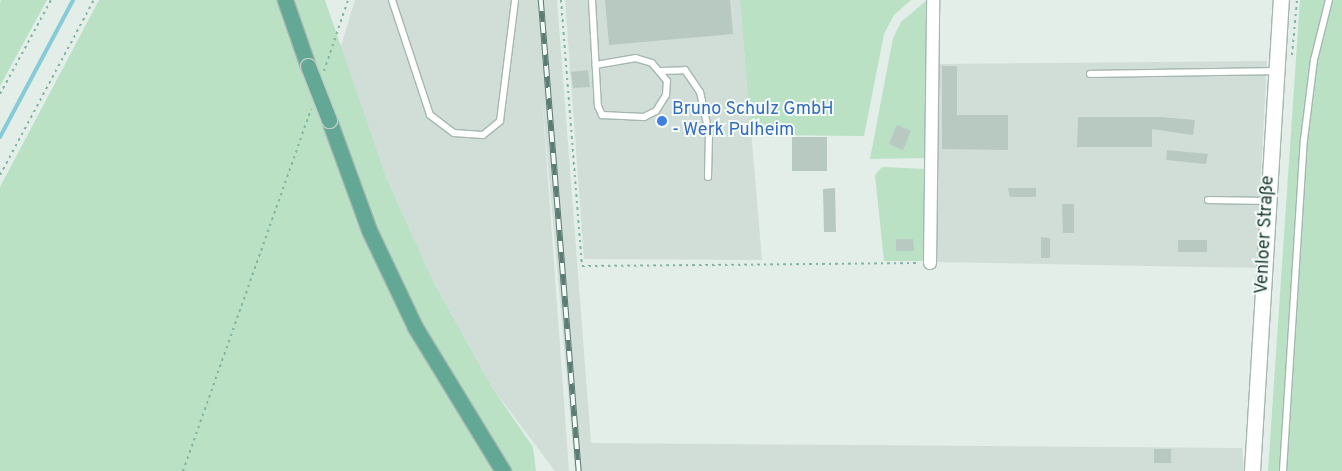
<!DOCTYPE html>
<meta charset="utf-8">
<style>
body{margin:0}
#map{position:relative;width:1342px;height:471px;overflow:hidden;background:#e3eee9;font-family:Overpass,sans-serif}
div>[style]{position:absolute}
[style*='--x']{left:calc(var(--x)*1px);top:calc(var(--y)*1px);width:calc(var(--w)*1px);rotate:calc(var(--a)*1deg)}
.built>*{inset:0;background:#d1ded8}
.green>*{inset:0;background:#bae1c4}
.stream>*{height:4px;margin:-2px;padding:0 2px;transform-origin:2px;border-radius:2px;background:#86cbd7}
.building>*{inset:0;background:#b8c9c2}
.path>*{height:2px;margin-top:-1px;transform-origin:0;background:repeating-linear-gradient(90deg,#80b4a3 0 2.5px,transparent 0 6.5px)}
.roads{filter:drop-shadow(1px 0 #a5b7b0) drop-shadow(-1px 0 #a5b7b0) drop-shadow(0 1px #a5b7b0) drop-shadow(0 -1px #a5b7b0)}
.service>*{height:6px;margin:-3px;padding:0 3px;transform-origin:3px;border-radius:3px;background:#fff}
.minor>*{height:12px;margin:-6px;padding:0 6px;transform-origin:6px;border-radius:6px;background:#fff}
.secondary>*{height:15px;margin:-7.5px;padding:0 7.5px;transform-origin:7.5px;border-radius:7.5px;background:#fff}
.primary>*{height:15px;margin:-7.5px;padding:0 7.5px;transform-origin:7.5px;border-radius:7.5px;background:#63a795}
.rail>*{height:5.5px;margin-top:-2.75px;transform-origin:0;background:repeating-linear-gradient(90deg,#f4faf7 0 11px,#5b7c73 0 22px);box-sizing:border-box;border-block:1px solid #5b7c73}
.bridges{filter:drop-shadow(1px 0 #c1cac7) drop-shadow(-1px 0 #c1cac7) drop-shadow(0 1px #c1cac7) drop-shadow(0 -1px #c1cac7)}
.primary-bridge>*{height:15px;margin:-7.5px;padding:0 7.5px;transform-origin:7.5px;border-radius:7.5px;background:#63a795}
.dots>*{width:14px;height:14px;translate:-50% -50%;box-sizing:border-box;border:2px solid #f4faf7;border-radius:50%}
span{translate:-50% -50%;white-space:nowrap;text-align:center;line-height:1.15;-webkit-text-stroke:4px #f4faf7;paint-order:stroke}
.shop-label{font-size:18px;color:#366cbe}
.left{translate:0 -50%;text-align:left}
.street-label{font-size:18px;color:#214138}
</style>
<div id="map">
<div class="built">
<div style="clip-path:polygon(355px 0,557px 0,591px 443px,1242px 448px,1244px 471px,575px 471px,542px 97px,569px 471px,555px 471px,493px 389px,434px 283px,386px 177px,340px 49px)"></div>
<div style="clip-path:polygon(565px 0,740px 0,762px 260px,584px 259px)"></div>
<div style="clip-path:polygon(1267px 61px,1256px 268px,933px 262px,937px 64px)"></div>
</div>
<div class="green">
<div style="clip-path:polygon(1px 0,47px 0,0 86px,0 2px)"></div>
<div style="clip-path:polygon(99px 0,325px 0,386px 177px,434px 283px,493px 389px,533px 447px,536px 471px,0 471px,0 187px)"></div>
<div style="clip-path:polygon(740px 0,911px 0,894px 15px,884px 34px,864px 136px,751px 135px)"></div>
<div style="clip-path:polygon(927px 0,925px 158px,870px 159px,893px 38px,901px 22px)"></div>
<div style="clip-path:polygon(1300px 0,1342px 0,1342px 471px,1268px 471px)"></div>
<div style="clip-path:polygon(882px 167px,926px 169px,926px 261px,884px 261px,875px 175px)"></div>
</div>
<div class="stream">
<div style="--x:0;--y:137;--w:155;--a:-61.9"></div>
</div>
<div class="building">
<div style="clip-path:polygon(605px 0,730px 0,733px 34px,609px 45px)"></div>
<div style="clip-path:polygon(942px 66px,957px 66px,957px 115px,1008px 115px,1008px 150px,942px 149px)"></div>
<div style="clip-path:polygon(588px 70px,590px 87px,573px 88px,571px 72px)"></div>
<div style="clip-path:polygon(1078px 117px,1161px 117px,1195px 120px,1193px 135px,1152px 129px,1152px 147px,1077px 147px)"></div>
<div style="clip-path:polygon(897px 125px,911px 131px,903px 150px,889px 144px)"></div>
<div style="clip-path:polygon(792px 137px,827px 137px,827px 171px,792px 171px)"></div>
<div style="clip-path:polygon(1167px 150px,1208px 154px,1206px 164px,1166px 160px)"></div>
<div style="clip-path:polygon(835px 188px,836px 232px,824px 232px,823px 189px)"></div>
<div style="clip-path:polygon(1008px 188px,1036px 188px,1036px 197px,1010px 197px)"></div>
<div style="clip-path:polygon(1062px 204px,1074px 204px,1074px 233px,1063px 233px)"></div>
<div style="clip-path:polygon(1041px 237px,1050px 238px,1050px 258px,1041px 258px)"></div>
<div style="clip-path:polygon(896px 239px,913px 239px,914px 251px,896px 251px)"></div>
<div style="clip-path:polygon(1178px 240px,1207px 240px,1207px 252px,1178px 252px)"></div>
<div style="clip-path:polygon(1154px 449px,1171px 449px,1171px 463px,1154px 463px)"></div>
</div>
<div class="path">
<div style="--x:561;--y:0;--w:267;--a:85.5"></div>
<div style="--x:582;--y:266;--w:336;--a:-0.5"></div>
<div style="--x:1292;--y:55;--w:55;--a:-84.8"></div>
<div style="--x:324;--y:71;--w:75;--a:-71.3"></div>
<div style="--x:0;--y:94;--w:107;--a:-61.5"></div>
<div style="--x:0;--y:175;--w:199;--a:-61.8"></div>
<div style="--x:183;--y:471;--w:384;--a:-70.5"></div>
</div>
<div class="roads">
<div class="service">
<div style="--x:392;--y:0;--w:121;--a:71.7"></div>
<div style="--x:430;--y:115;--w:30;--a:37"></div>
<div style="--x:454;--y:133;--w:29;--a:4"></div>
<div style="--x:483;--y:135;--w:22;--a:-39"></div>
<div style="--x:500;--y:121;--w:122;--a:-82.9"></div>
<div style="--x:592;--y:0;--w:106;--a:86.8"></div>
<div style="--x:598;--y:106;--w:10;--a:66"></div>
<div style="--x:602;--y:115;--w:42;--a:2.7"></div>
<div style="--x:644;--y:117;--w:13;--a:-27"></div>
<div style="--x:656;--y:111;--w:19;--a:-58"></div>
<div style="--x:666;--y:95;--w:14;--a:-86"></div>
<div style="--x:667;--y:81;--w:23;--a:-130"></div>
<div style="--x:652;--y:63;--w:17;--a:-163"></div>
<div style="--x:636;--y:58;--w:41;--a:170.1"></div>
<div style="--x:662;--y:71;--w:23;--a:-2"></div>
<div style="--x:685;--y:70;--w:27;--a:56"></div>
<div style="--x:700;--y:92;--w:42;--a:77.6"></div>
<div style="--x:709;--y:133;--w:44;--a:91.3"></div>
<div style="--x:1090;--y:74;--w:187;--a:-0.9"></div>
<div style="--x:1208;--y:200;--w:60;--a:1"></div>
<div style="--x:1283;--y:471;--w:332;--a:-86.4"></div>
<div style="--x:1304;--y:140;--w:81;--a:-82.9"></div>
<div style="--x:1314;--y:60;--w:62;--a:-76"></div>
</div>
<div class="minor">
<div style="--x:930;--y:263;--w:263;--a:-89.3"></div>
</div>
<div class="secondary">
<div style="--x:1252;--y:471;--w:472;--a:-86.5"></div>
</div>
<div class="primary">
<div style="--x:285;--y:0;--w:70;--a:70.8"></div>
<div style="--x:329;--y:120;--w:117;--a:70"></div>
<div style="--x:369;--y:230;--w:107;--a:64.6"></div>
<div style="--x:415;--y:327;--w:169;--a:58.6"></div>
</div>
</div>
<div class="rail">
<div style="--x:541;--y:0;--w:473;--a:85.4"></div>
</div>
<div class="bridges">
<div class="primary-bridge">
<div style="--x:308;--y:66;--w:58;--a:68.7"></div>
</div>
</div>
<div class="dots">
<div style="left:662px;top:121px;background:#3f7fe0"></div>
</div>
<div class="shop-label">
<span class="left" style="left:672px;top:121px">Bruno Schulz GmbH<br>- Werk Pulheim</span>
</div>
<div class="street-label">
<span style="left:1266px;top:235px;rotate:-87deg">Venloer Straße</span>
</div>
</div>
